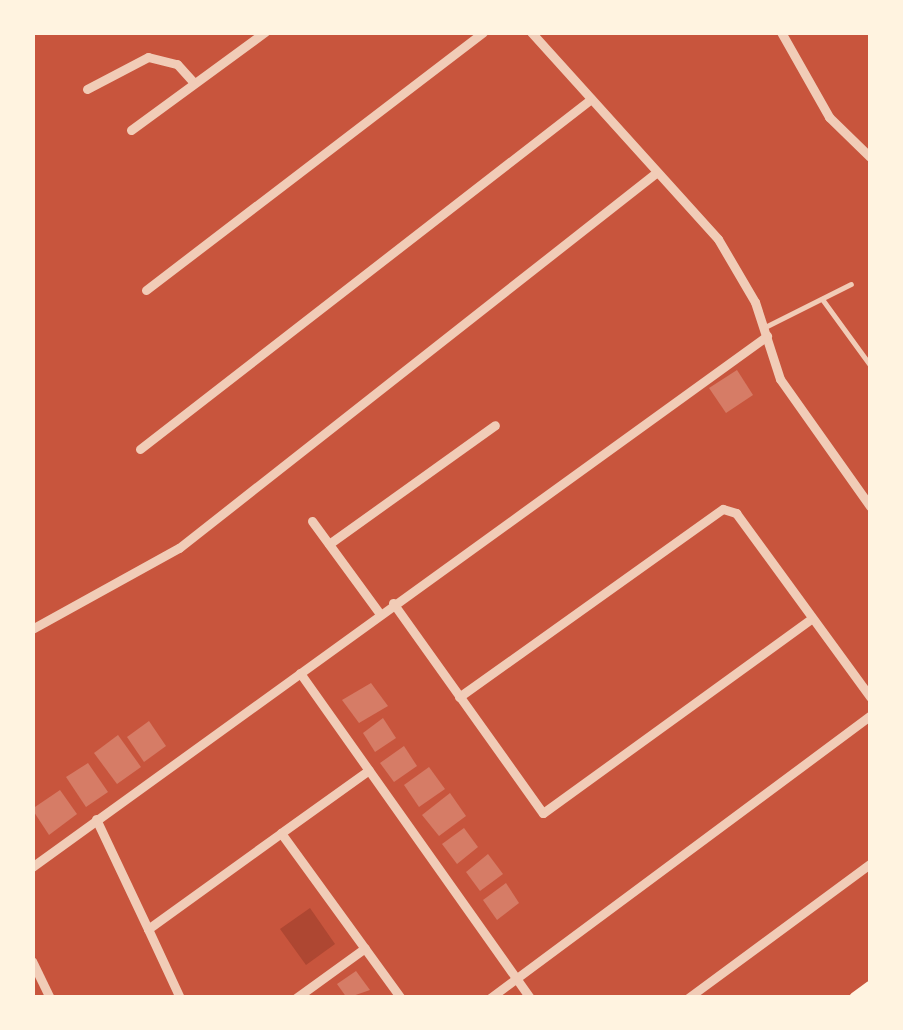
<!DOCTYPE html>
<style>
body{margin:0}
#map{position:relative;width:903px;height:1030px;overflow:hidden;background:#c8553d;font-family:"Work Sans",sans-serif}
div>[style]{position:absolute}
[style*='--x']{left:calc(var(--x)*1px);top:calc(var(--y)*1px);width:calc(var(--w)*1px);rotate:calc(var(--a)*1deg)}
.green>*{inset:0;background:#ae4732}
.building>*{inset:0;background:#d67c66}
.service>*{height:5px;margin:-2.5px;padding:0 2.5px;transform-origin:2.5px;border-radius:2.5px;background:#f1ccb7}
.minor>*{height:9px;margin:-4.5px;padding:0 4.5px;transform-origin:4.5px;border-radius:4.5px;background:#f1ccb7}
.secondary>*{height:12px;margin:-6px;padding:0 6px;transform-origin:6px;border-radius:6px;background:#fff3e0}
span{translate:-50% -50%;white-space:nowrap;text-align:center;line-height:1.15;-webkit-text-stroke:8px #fff3e0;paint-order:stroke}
.frame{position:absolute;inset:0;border:35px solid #fff3e0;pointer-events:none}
</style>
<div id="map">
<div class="green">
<div style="clip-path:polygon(310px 908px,335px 944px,306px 965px,280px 929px)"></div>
</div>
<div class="building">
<div style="clip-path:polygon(737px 370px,753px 395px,726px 413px,709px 388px)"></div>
<div style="clip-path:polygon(371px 683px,388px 706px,359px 723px,342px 700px)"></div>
<div style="clip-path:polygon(383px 718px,396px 738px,375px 752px,363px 733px)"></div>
<div style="clip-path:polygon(149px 721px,166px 746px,144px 762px,127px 737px)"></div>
<div style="clip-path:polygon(118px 735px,141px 767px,117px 784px,94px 753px)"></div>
<div style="clip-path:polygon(404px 746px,417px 766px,394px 782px,380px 763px)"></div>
<div style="clip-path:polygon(88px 763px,108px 792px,86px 807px,66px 777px)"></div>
<div style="clip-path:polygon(429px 767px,445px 789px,419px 807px,404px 785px)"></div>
<div style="clip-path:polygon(60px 790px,77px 814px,49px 835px,32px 809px)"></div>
<div style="clip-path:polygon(450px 793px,466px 816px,439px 836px,422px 815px)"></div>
<div style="clip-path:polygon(464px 828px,478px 847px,457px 864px,442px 844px)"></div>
<div style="clip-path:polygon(488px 854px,503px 874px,480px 891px,466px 872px)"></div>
<div style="clip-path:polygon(506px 883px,519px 903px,497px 920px,483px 900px)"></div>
<div style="clip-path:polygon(356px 971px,370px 990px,347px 998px,337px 984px)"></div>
</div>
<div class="service">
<div style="--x:822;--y:299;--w:82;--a:54"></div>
<div style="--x:765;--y:327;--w:96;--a:-26.6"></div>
</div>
<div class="minor">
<div style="--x:531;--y:32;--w:279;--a:47.9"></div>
<div style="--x:718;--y:239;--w:73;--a:59.6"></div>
<div style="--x:755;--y:302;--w:81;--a:72"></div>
<div style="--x:780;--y:379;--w:156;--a:54.7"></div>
<div style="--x:781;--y:32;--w:98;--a:60.5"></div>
<div style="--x:829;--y:117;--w:57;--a:44.3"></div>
<div style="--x:87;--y:89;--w:69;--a:-27.7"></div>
<div style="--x:148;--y:57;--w:30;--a:14"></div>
<div style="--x:177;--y:64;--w:25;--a:48"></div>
<div style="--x:131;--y:130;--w:166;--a:-36.2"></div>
<div style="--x:146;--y:290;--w:424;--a:-37.4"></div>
<div style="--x:140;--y:449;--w:571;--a:-37.81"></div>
<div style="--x:312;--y:521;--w:115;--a:53.8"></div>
<div style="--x:329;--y:544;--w:204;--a:-35.6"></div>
<div style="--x:393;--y:603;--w:258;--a:54.5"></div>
<div style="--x:543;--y:813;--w:331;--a:-35.9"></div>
<div style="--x:32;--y:629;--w:168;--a:-28.9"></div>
<div style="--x:179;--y:548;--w:608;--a:-38.19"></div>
<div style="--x:300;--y:673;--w:398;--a:54.7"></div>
<div style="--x:459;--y:697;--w:324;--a:-35.5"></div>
<div style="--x:723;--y:509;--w:14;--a:17"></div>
<div style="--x:736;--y:513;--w:228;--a:53.9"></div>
<div style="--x:96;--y:819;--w:122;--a:64.7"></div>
<div style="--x:148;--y:929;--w:164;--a:-35.8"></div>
<div style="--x:281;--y:833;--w:204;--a:54"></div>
<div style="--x:281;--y:833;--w:108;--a:-35.6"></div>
<div style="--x:32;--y:867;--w:907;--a:-35.85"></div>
<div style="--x:148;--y:929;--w:76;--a:65.1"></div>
<div style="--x:32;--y:961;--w:41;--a:64.1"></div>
<div style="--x:296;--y:998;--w:85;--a:-35.9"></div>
<div style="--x:490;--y:998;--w:473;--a:-36.6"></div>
<div style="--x:688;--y:998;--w:226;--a:-36.4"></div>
</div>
<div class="secondary">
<div style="--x:855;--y:998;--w:19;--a:-36"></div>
</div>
<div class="frame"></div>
</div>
